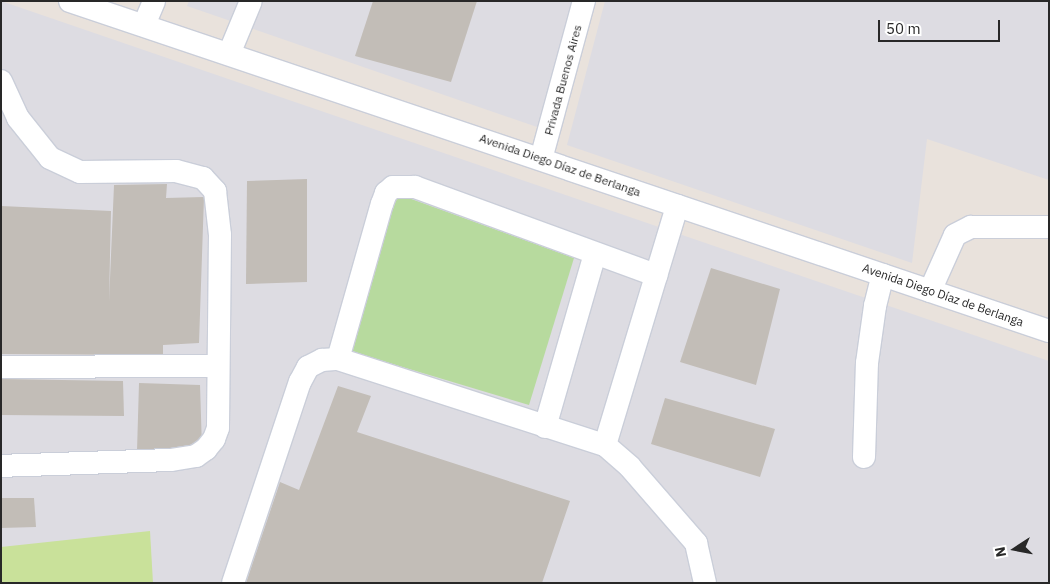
<!DOCTYPE html>
<meta charset="utf-8">
<style>
body{margin:0}
#map{position:relative;width:1050px;height:584px;overflow:hidden;background:#e9e2dc;font-family:"IBM Plex Sans",sans-serif}
div>[style]{position:absolute}
[style*='--x']{left:calc(var(--x)*1px);top:calc(var(--y)*1px);width:calc(var(--w)*1px);rotate:calc(var(--a)*1deg)}
.industrial>*{inset:0;background:#dddce2}
.green>*{inset:0;background:#b7da9e}
.pitch>*{inset:0;background:#c9e19a}
.building>*{inset:0;background:#c2bdb7}
.roads{filter:drop-shadow(1px 0 #caced9) drop-shadow(-1px 0 #caced9) drop-shadow(0 1px #caced9) drop-shadow(0 -1px #caced9)}
.minor>*{height:22px;margin:-11px;padding:0 11px;transform-origin:11px;border-radius:11px;background:#fff}
span{translate:-50% -50%;white-space:nowrap;text-align:center;line-height:1.15;-webkit-text-stroke:5px #fff;paint-order:stroke}
.street-label{font-size:12px;color:#282828}
.frame{position:absolute;inset:0;border:2px solid #282828;pointer-events:none}
.north{position:absolute;left:990px;top:524px;width:50px;height:50px;-webkit-text-stroke:4px #fff;paint-order:stroke;rotate:259deg;font-size:14px;font-weight:700;line-height:20px;text-align:center;color:#282828}
.north::after{content:'';display:block;margin:auto;width:18px;height:22px;background:#282828;clip-path:polygon(50% 0,100% 100%,50% 72%,0 100%)}
.scale{position:absolute;left:878px;top:20px;width:122px;height:22px;box-sizing:border-box;border:2px solid #282828;border-top:0;padding-left:6px;font-size:15px;line-height:18px;white-space:nowrap;color:#282828;-webkit-text-stroke:4px #fff;paint-order:stroke}
</style>
<div id="map">
<div class="industrial">
<div style="clip-path:polygon(1px 1px,1049px 361px,1049px 583px,1px 583px)"></div>
<div style="clip-path:polygon(189px 1px,574px 1px,540px 128px,187px 6px)"></div>
<div style="clip-path:polygon(605px 1px,1049px 1px,1049px 180px,927px 139px,912px 263px,567px 145px)"></div>
</div>
<div class="green">
<div style="clip-path:polygon(392px 192px,574px 258px,529px 405px,346px 350px)"></div>
</div>
<div class="pitch">
<div style="clip-path:polygon(150px 531px,153px 583px,1px 583px,1px 547px)"></div>
</div>
<div class="building">
<div style="clip-path:polygon(373px 1px,477px 1px,451px 82px,355px 56px)"></div>
<div style="clip-path:polygon(307px 179px,307px 282px,246px 284px,247px 181px)"></div>
<div style="clip-path:polygon(167px 184px,166px 198px,204px 197px,199px 343px,163px 345px,163px 355px,1px 354px,1px 206px,111px 211px,109px 302px,114px 185px)"></div>
<div style="clip-path:polygon(711px 268px,780px 289px,756px 385px,680px 362px)"></div>
<div style="clip-path:polygon(1px 379px,123px 381px,124px 416px,1px 415px)"></div>
<div style="clip-path:polygon(139px 383px,200px 385px,202px 449px,137px 451px)"></div>
<div style="clip-path:polygon(338px 386px,371px 396px,357px 432px,570px 501px,542px 583px,246px 583px,280px 482px,299px 490px)"></div>
<div style="clip-path:polygon(665px 398px,775px 429px,760px 477px,651px 444px)"></div>
<div style="clip-path:polygon(1px 498px,34px 498px,36px 527px,1px 528px)"></div>
</div>
<div class="roads">
<div class="minor">
<div style="--x:70;--y:1;--w:1033;--a:18.63"></div>
<div style="--x:144;--y:25;--w:26;--a:-67"></div>
<div style="--x:229;--y:54;--w:57;--a:-67.5"></div>
<div style="--x:1;--y:81;--w:41;--a:65.3"></div>
<div style="--x:18;--y:118;--w:51;--a:51.3"></div>
<div style="--x:50;--y:158;--w:33;--a:25"></div>
<div style="--x:80;--y:172;--w:96;--a:-0.6"></div>
<div style="--x:176;--y:171;--w:28;--a:15"></div>
<div style="--x:203;--y:178;--w:18;--a:47"></div>
<div style="--x:215;--y:191;--w:44;--a:83.5"></div>
<div style="--x:220;--y:235;--w:193;--a:90.6"></div>
<div style="--x:218;--y:428;--w:12;--a:110"></div>
<div style="--x:214;--y:439;--w:13;--a:129"></div>
<div style="--x:206;--y:449;--w:12;--a:145"></div>
<div style="--x:196;--y:456;--w:26;--a:171"></div>
<div style="--x:170;--y:460;--w:169;--a:178"></div>
<div style="--x:541;--y:159;--w:164;--a:-74.8"></div>
<div style="--x:930;--y:291;--w:61;--a:-65.9"></div>
<div style="--x:955;--y:235;--w:18;--a:-27"></div>
<div style="--x:971;--y:227;--w:78;--a:0"></div>
<div style="--x:338;--y:359;--w:161;--a:-74.2"></div>
<div style="--x:382;--y:204;--w:12;--a:-70"></div>
<div style="--x:386;--y:193;--w:9;--a:-41"></div>
<div style="--x:393;--y:187;--w:22;--a:0"></div>
<div style="--x:415;--y:187;--w:257;--a:20.1"></div>
<div style="--x:1;--y:367;--w:217;--a:-0.3"></div>
<div style="--x:545;--y:427;--w:180;--a:-73.9"></div>
<div style="--x:605;--y:445;--w:250;--a:-73.2"></div>
<div style="--x:864;--y:457;--w:94;--a:-88.2"></div>
<div style="--x:867;--y:363;--w:58;--a:-82"></div>
<div style="--x:875;--y:306;--w:32;--a:-76"></div>
<div style="--x:233;--y:583;--w:212;--a:-71.6"></div>
<div style="--x:300;--y:382;--w:17;--a:-62"></div>
<div style="--x:308;--y:367;--w:16;--a:-27"></div>
<div style="--x:322;--y:360;--w:16;--a:-4"></div>
<div style="--x:338;--y:359;--w:281;--a:17.9"></div>
<div style="--x:605;--y:445;--w:33;--a:41"></div>
<div style="--x:630;--y:467;--w:101;--a:49"></div>
<div style="--x:696;--y:543;--w:41;--a:77.3"></div>
</div>
</div>
<div class="street-label">
<span style="left:563px;top:80px;rotate:-75deg">Privada Buenos Aires</span>
<span style="left:560px;top:165px;rotate:19deg">Avenida Diego Díaz de Berlanga</span>
<span style="left:943px;top:295px;rotate:19deg">Avenida Diego Díaz de Berlanga</span>
</div>
<div class="frame"></div>
<div class="north">N</div>
<div class="scale">50 m</div>
</div>
